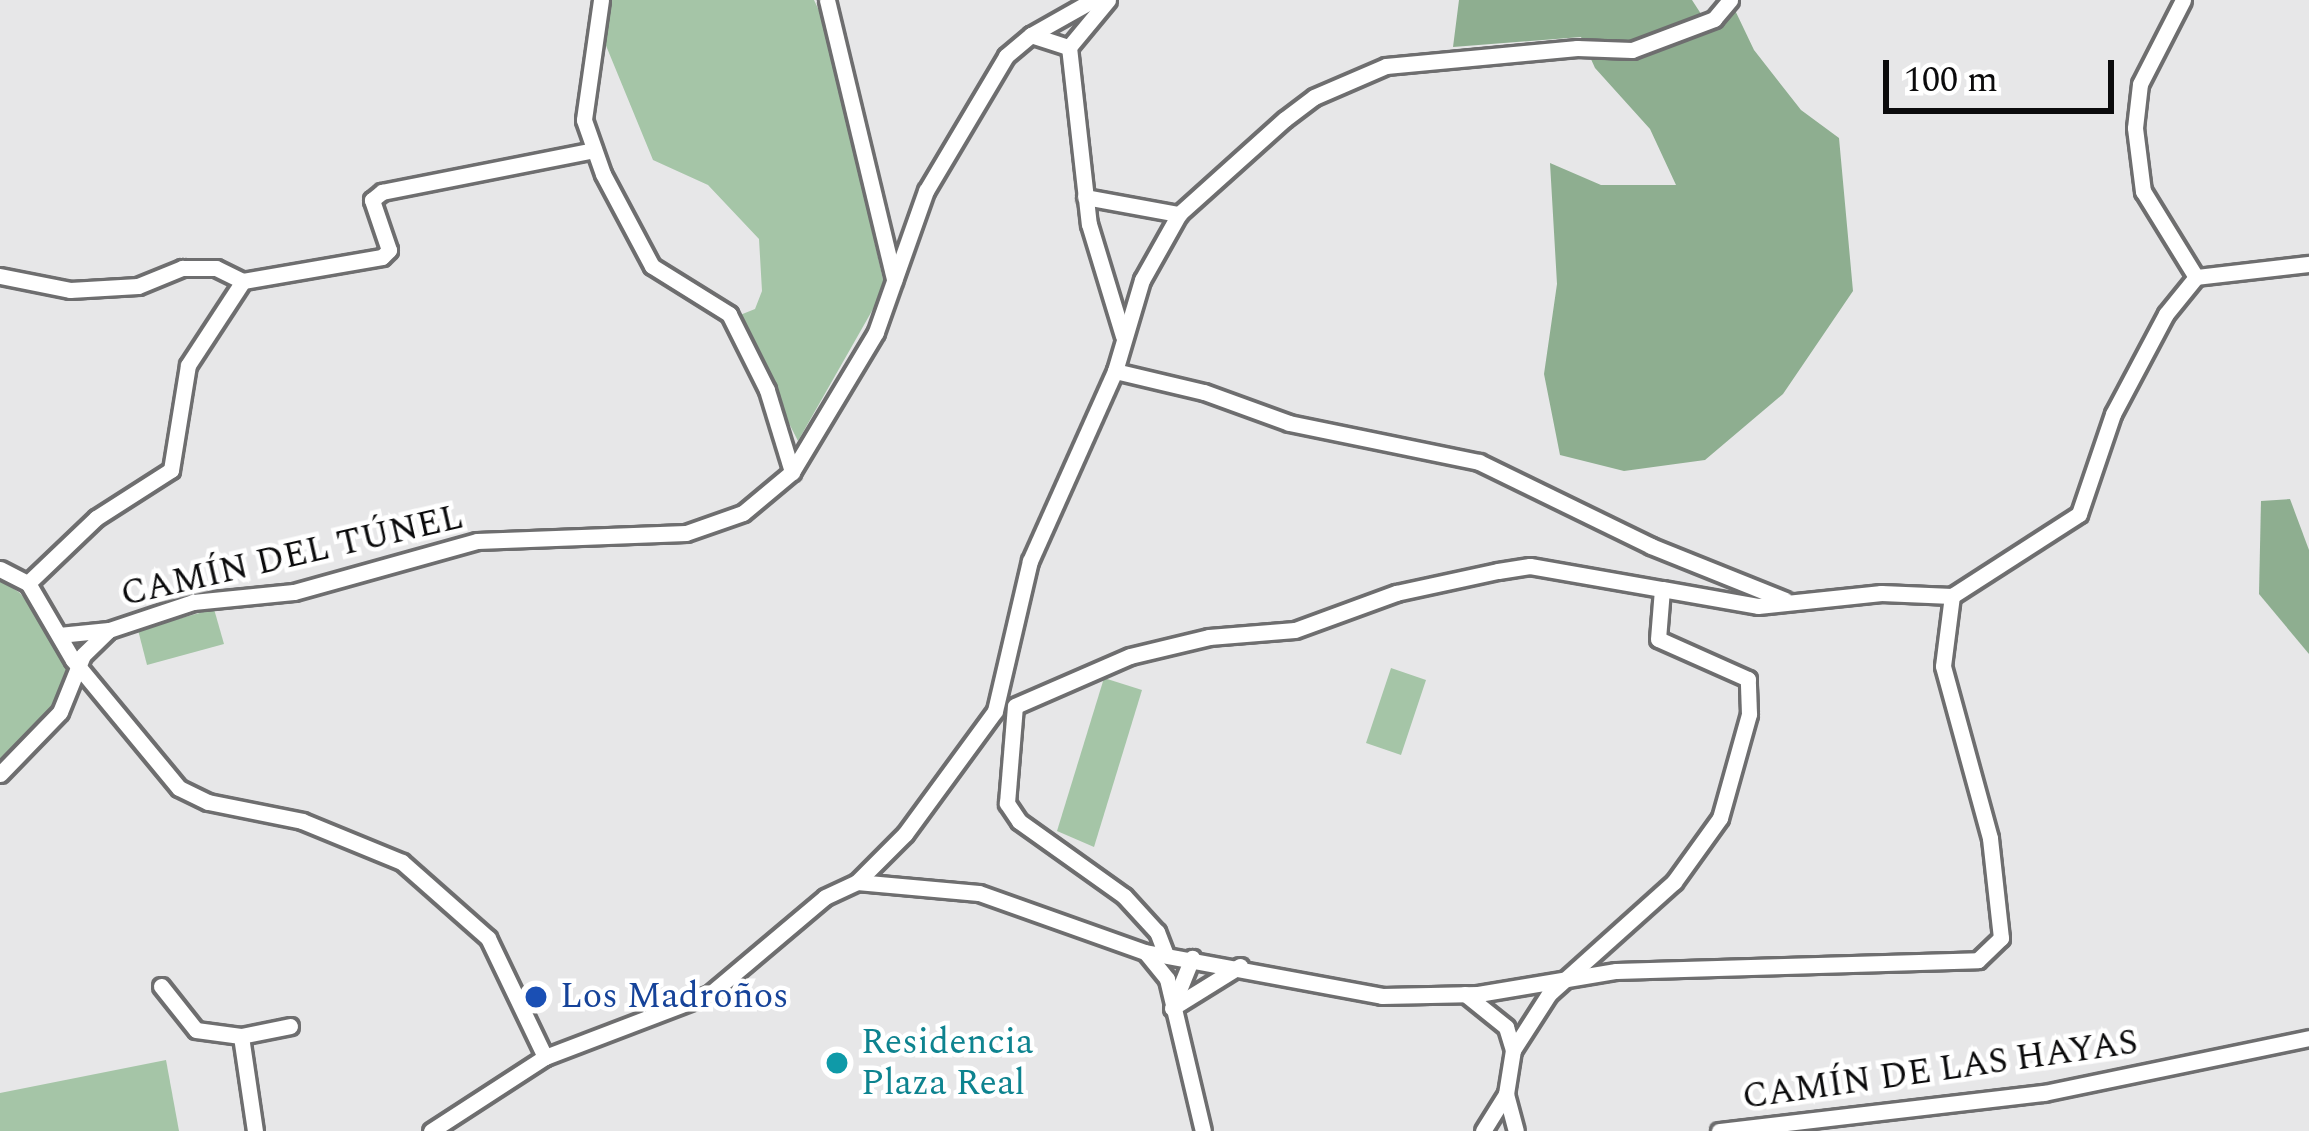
<!DOCTYPE html>
<meta charset="utf-8">
<style>
body{margin:0}
#map{position:relative;width:2309px;height:1131px;overflow:hidden;background:#e7e7e8;font-family:Spectral,serif}
div>[style]{position:absolute}
[style*='--x']{left:calc(var(--x)*1px);top:calc(var(--y)*1px);width:calc(var(--w)*1px);rotate:calc(var(--a)*1deg)}
.green>*{inset:0;background:#a5c5a7}
.forest>*{inset:0;background:#8eae90}
.roads{filter:drop-shadow(3px 0 #6e6e6f) drop-shadow(-3px 0 #6e6e6f) drop-shadow(0 3px #6e6e6f) drop-shadow(0 -3px #6e6e6f)}
.street>*{height:15px;margin:-7.5px;padding:0 7.5px;transform-origin:7.5px;border-radius:7.5px;background:#fff}
.dots>*{width:33px;height:33px;translate:-50% -50%;box-sizing:border-box;border:6px solid #fff;border-radius:50%}
span{translate:-50% -50%;white-space:nowrap;text-align:center;line-height:1.15;-webkit-text-stroke:9px #fff;paint-order:stroke}
.street-label{font-size:36px;color:#0b0b0c}
.transit-label{font-size:36px;color:#164399}
.left{translate:0 -50%;text-align:left}
.culture-label{font-size:36px;color:#0d838f}
.scale{position:absolute;left:1883px;top:60px;width:231px;height:54px;box-sizing:border-box;border:6px solid #0b0b0c;border-top:0;padding-left:15px;font-size:36px;line-height:42px;white-space:nowrap;color:#0b0b0c;-webkit-text-stroke:9px #fff;paint-order:stroke}
</style>
<div id="map">
<div class="green">
<div style="clip-path:polygon(607px 0,814px 0,824px 21px,885px 288px,798px 441px,735px 317px,755px 309px,762px 291px,759px 239px,708px 185px,653px 160px,600px 31px)"></div>
<div style="clip-path:polygon(0 580px,20px 593px,52px 635px,70px 676px,37px 728px,0 760px)"></div>
<div style="clip-path:polygon(214px 609px,224px 644px,147px 665px,138px 630px)"></div>
<div style="clip-path:polygon(1391px 668px,1426px 680px,1401px 755px,1366px 743px)"></div>
<div style="clip-path:polygon(1104px 678px,1142px 690px,1094px 847px,1057px 831px)"></div>
<div style="clip-path:polygon(166px 1060px,179px 1131px,0 1131px,0 1093px)"></div>
</div>
<div class="forest">
<div style="clip-path:polygon(1459px 0,1692px 0,1703px 17px,1733px 6px,1754px 50px,1801px 110px,1839px 138px,1853px 291px,1783px 394px,1705px 460px,1624px 471px,1560px 455px,1544px 374px,1557px 284px,1550px 163px,1601px 185px,1676px 185px,1650px 129px,1595px 68px,1581px 37px,1453px 47px)"></div>
<div style="clip-path:polygon(2290px 499px,2309px 550px,2309px 654px,2259px 594px,2261px 501px)"></div>
</div>
<div class="roads">
<div class="street">
<div style="--x:601;--y:0;--w:121;--a:98.1"></div>
<div style="--x:584;--y:120;--w:57;--a:70.6"></div>
<div style="--x:603;--y:174;--w:104;--a:62"></div>
<div style="--x:652;--y:266;--w:91;--a:31.9"></div>
<div style="--x:729;--y:314;--w:85;--a:63.4"></div>
<div style="--x:767;--y:390;--w:86;--a:73"></div>
<div style="--x:827;--y:0;--w:288;--a:76.5"></div>
<div style="--x:1108;--y:0;--w:61;--a:129.7"></div>
<div style="--x:1069;--y:47;--w:178;--a:83.6"></div>
<div style="--x:1089;--y:224;--w:117;--a:73.1"></div>
<div style="--x:2183;--y:0;--w:94;--a:117.1"></div>
<div style="--x:2140;--y:84;--w:44;--a:96.5"></div>
<div style="--x:2135;--y:128;--w:64;--a:82.8"></div>
<div style="--x:2143;--y:191;--w:101;--a:58.4"></div>
<div style="--x:1031;--y:35;--w:71;--a:-29.4"></div>
<div style="--x:1085;--y:197;--w:96;--a:10.3"></div>
<div style="--x:0;--y:276;--w:71;--a:11.3"></div>
<div style="--x:70;--y:290;--w:68;--a:-3.4"></div>
<div style="--x:138;--y:286;--w:48;--a:-22.2"></div>
<div style="--x:182;--y:268;--w:34;--a:0"></div>
<div style="--x:216;--y:268;--w:30;--a:26"></div>
<div style="--x:243;--y:281;--w:141;--a:-9.8"></div>
<div style="--x:382;--y:257;--w:10;--a:-45"></div>
<div style="--x:389;--y:250;--w:53;--a:-108.8"></div>
<div style="--x:372;--y:200;--w:13;--a:-39"></div>
<div style="--x:382;--y:192;--w:216;--a:-11.2"></div>
<div style="--x:1115;--y:371;--w:91;--a:13.3"></div>
<div style="--x:1204;--y:392;--w:90;--a:20"></div>
<div style="--x:1289;--y:423;--w:194;--a:11.6"></div>
<div style="--x:1479;--y:462;--w:191;--a:26"></div>
<div style="--x:1651;--y:546;--w:144;--a:21.9"></div>
<div style="--x:0;--y:569;--w:31;--a:27"></div>
<div style="--x:28;--y:583;--w:89;--a:59.7"></div>
<div style="--x:73;--y:660;--w:166;--a:50.4"></div>
<div style="--x:179;--y:788;--w:32;--a:26"></div>
<div style="--x:208;--y:802;--w:96;--a:11.4"></div>
<div style="--x:302;--y:821;--w:108;--a:22.3"></div>
<div style="--x:402;--y:862;--w:115;--a:41.5"></div>
<div style="--x:488;--y:938;--w:132;--a:64.4"></div>
<div style="--x:28;--y:583;--w:94;--a:-43.7"></div>
<div style="--x:96;--y:518;--w:89;--a:-32.6"></div>
<div style="--x:171;--y:470;--w:106;--a:-80.8"></div>
<div style="--x:188;--y:365;--w:100;--a:-56.8"></div>
<div style="--x:59;--y:635;--w:50;--a:-5.7"></div>
<div style="--x:109;--y:630;--w:89;--a:-18.4"></div>
<div style="--x:193;--y:602;--w:101;--a:-5.7"></div>
<div style="--x:294;--y:592;--w:190;--a:-15.6"></div>
<div style="--x:477;--y:541;--w:209;--a:-2.2"></div>
<div style="--x:686;--y:533;--w:60;--a:-19.3"></div>
<div style="--x:743;--y:513;--w:64;--a:-39.9"></div>
<div style="--x:792;--y:472;--w:163;--a:-59"></div>
<div style="--x:876;--y:332;--w:150;--a:-70.5"></div>
<div style="--x:926;--y:191;--w:157;--a:-59.3"></div>
<div style="--x:1006;--y:56;--w:33;--a:-40"></div>
<div style="--x:1031;--y:35;--w:40;--a:18"></div>
<div style="--x:0;--y:774;--w:86;--a:-45.9"></div>
<div style="--x:60;--y:712;--w:61;--a:-68"></div>
<div style="--x:83;--y:655;--w:35;--a:-44"></div>
<div style="--x:857;--y:882;--w:122;--a:5.2"></div>
<div style="--x:979;--y:893;--w:176;--a:19.6"></div>
<div style="--x:1145;--y:952;--w:241;--a:10.5"></div>
<div style="--x:1382;--y:996;--w:96;--a:-1.2"></div>
<div style="--x:1478;--y:994;--w:140;--a:-9.5"></div>
<div style="--x:1616;--y:971;--w:362;--a:-1.7"></div>
<div style="--x:1978;--y:960;--w:32;--a:-44"></div>
<div style="--x:2001;--y:938;--w:101;--a:-96.3"></div>
<div style="--x:1990;--y:838;--w:178;--a:-105.3"></div>
<div style="--x:1943;--y:666;--w:71;--a:-82.7"></div>
<div style="--x:1952;--y:596;--w:151;--a:-32.8"></div>
<div style="--x:2079;--y:514;--w:106;--a:-71.2"></div>
<div style="--x:2113;--y:414;--w:113;--a:-62.1"></div>
<div style="--x:2166;--y:314;--w:48;--a:-51"></div>
<div style="--x:2196;--y:277;--w:114;--a:-6.6"></div>
<div style="--x:1147;--y:954;--w:32;--a:51"></div>
<div style="--x:1167;--y:979;--w:156;--a:76.7"></div>
<div style="--x:1166;--y:955;--w:25;--a:-111"></div>
<div style="--x:1157;--y:932;--w:49;--a:-132.5"></div>
<div style="--x:1124;--y:896;--w:129;--a:-144.5"></div>
<div style="--x:1019;--y:821;--w:22;--a:-124"></div>
<div style="--x:1007;--y:803;--w:97;--a:-85.3"></div>
<div style="--x:1015;--y:706;--w:125;--a:-23.5"></div>
<div style="--x:1130;--y:656;--w:81;--a:-13.5"></div>
<div style="--x:1209;--y:637;--w:86;--a:-4.7"></div>
<div style="--x:1295;--y:630;--w:108;--a:-20.1"></div>
<div style="--x:1396;--y:593;--w:104;--a:-12.2"></div>
<div style="--x:1498;--y:571;--w:32;--a:-9"></div>
<div style="--x:1530;--y:566;--w:134;--a:9.9"></div>
<div style="--x:161;--y:986;--w:56;--a:51.5"></div>
<div style="--x:196;--y:1030;--w:45;--a:7.6"></div>
<div style="--x:1465;--y:994;--w:53;--a:38.8"></div>
<div style="--x:1506;--y:1027;--w:24;--a:73"></div>
<div style="--x:1173;--y:1005;--w:51;--a:-68"></div>
<div style="--x:1172;--y:1008;--w:80;--a:-31.7"></div>
<div style="--x:1506;--y:1094;--w:38;--a:75"></div>
<div style="--x:255;--y:1131;--w:96;--a:-98.4"></div>
<div style="--x:241;--y:1036;--w:50;--a:-11.5"></div>
<div style="--x:431;--y:1131;--w:136;--a:-33"></div>
<div style="--x:545;--y:1057;--w:177;--a:-20.9"></div>
<div style="--x:710;--y:994;--w:150;--a:-40.1"></div>
<div style="--x:825;--y:897;--w:35;--a:-25"></div>
<div style="--x:857;--y:882;--w:68;--a:-45"></div>
<div style="--x:905;--y:834;--w:152;--a:-53.8"></div>
<div style="--x:995;--y:711;--w:154;--a:-76.9"></div>
<div style="--x:1030;--y:561;--w:208;--a:-65.9"></div>
<div style="--x:1115;--y:371;--w:95;--a:-73.5"></div>
<div style="--x:1142;--y:280;--w:76;--a:-60.7"></div>
<div style="--x:1179;--y:214;--w:142;--a:-41.9"></div>
<div style="--x:1285;--y:119;--w:36;--a:-37"></div>
<div style="--x:1314;--y:97;--w:78;--a:-23.3"></div>
<div style="--x:1386;--y:66;--w:192;--a:-5.4"></div>
<div style="--x:1577;--y:48;--w:55;--a:2.1"></div>
<div style="--x:1632;--y:50;--w:88;--a:-20.7"></div>
<div style="--x:1714;--y:19;--w:25;--a:-50"></div>
<div style="--x:1483;--y:1131;--w:44;--a:-58.1"></div>
<div style="--x:1506;--y:1094;--w:45;--a:-81"></div>
<div style="--x:1513;--y:1050;--w:67;--a:-57.3"></div>
<div style="--x:1549;--y:994;--w:168;--a:-41.9"></div>
<div style="--x:1674;--y:882;--w:79;--a:-54.3"></div>
<div style="--x:1720;--y:818;--w:108;--a:-74.4"></div>
<div style="--x:1749;--y:714;--w:35;--a:-92"></div>
<div style="--x:1748;--y:679;--w:98;--a:-156"></div>
<div style="--x:1658;--y:639;--w:50;--a:-85.4"></div>
<div style="--x:1662;--y:589;--w:97;--a:10"></div>
<div style="--x:1758;--y:606;--w:124;--a:-6"></div>
<div style="--x:1881;--y:593;--w:71;--a:2.4"></div>
<div style="--x:1719;--y:1131;--w:327;--a:-6.7"></div>
<div style="--x:2044;--y:1093;--w:271;--a:-11.7"></div>
</div>
</div>
<div class="dots">
<div style="left:536px;top:997px;background:#1a4fb4"></div>
<div style="left:837px;top:1063px;background:#0f9aa8"></div>
</div>
<div class="street-label">
<span style="left:292px;top:556px;rotate:-13deg">CAMÍN DEL TÚNEL</span>
<span style="left:1940px;top:1070px;rotate:-8deg">CAMÍN DE LAS HAYAS</span>
</div>
<div class="transit-label">
<span class="left" style="left:560px;top:997px">Los Madroños</span>
</div>
<div class="culture-label">
<span class="left" style="left:861px;top:1063px">Residencia<br>Plaza Real</span>
</div>
<div class="scale">100 m</div>
</div>
